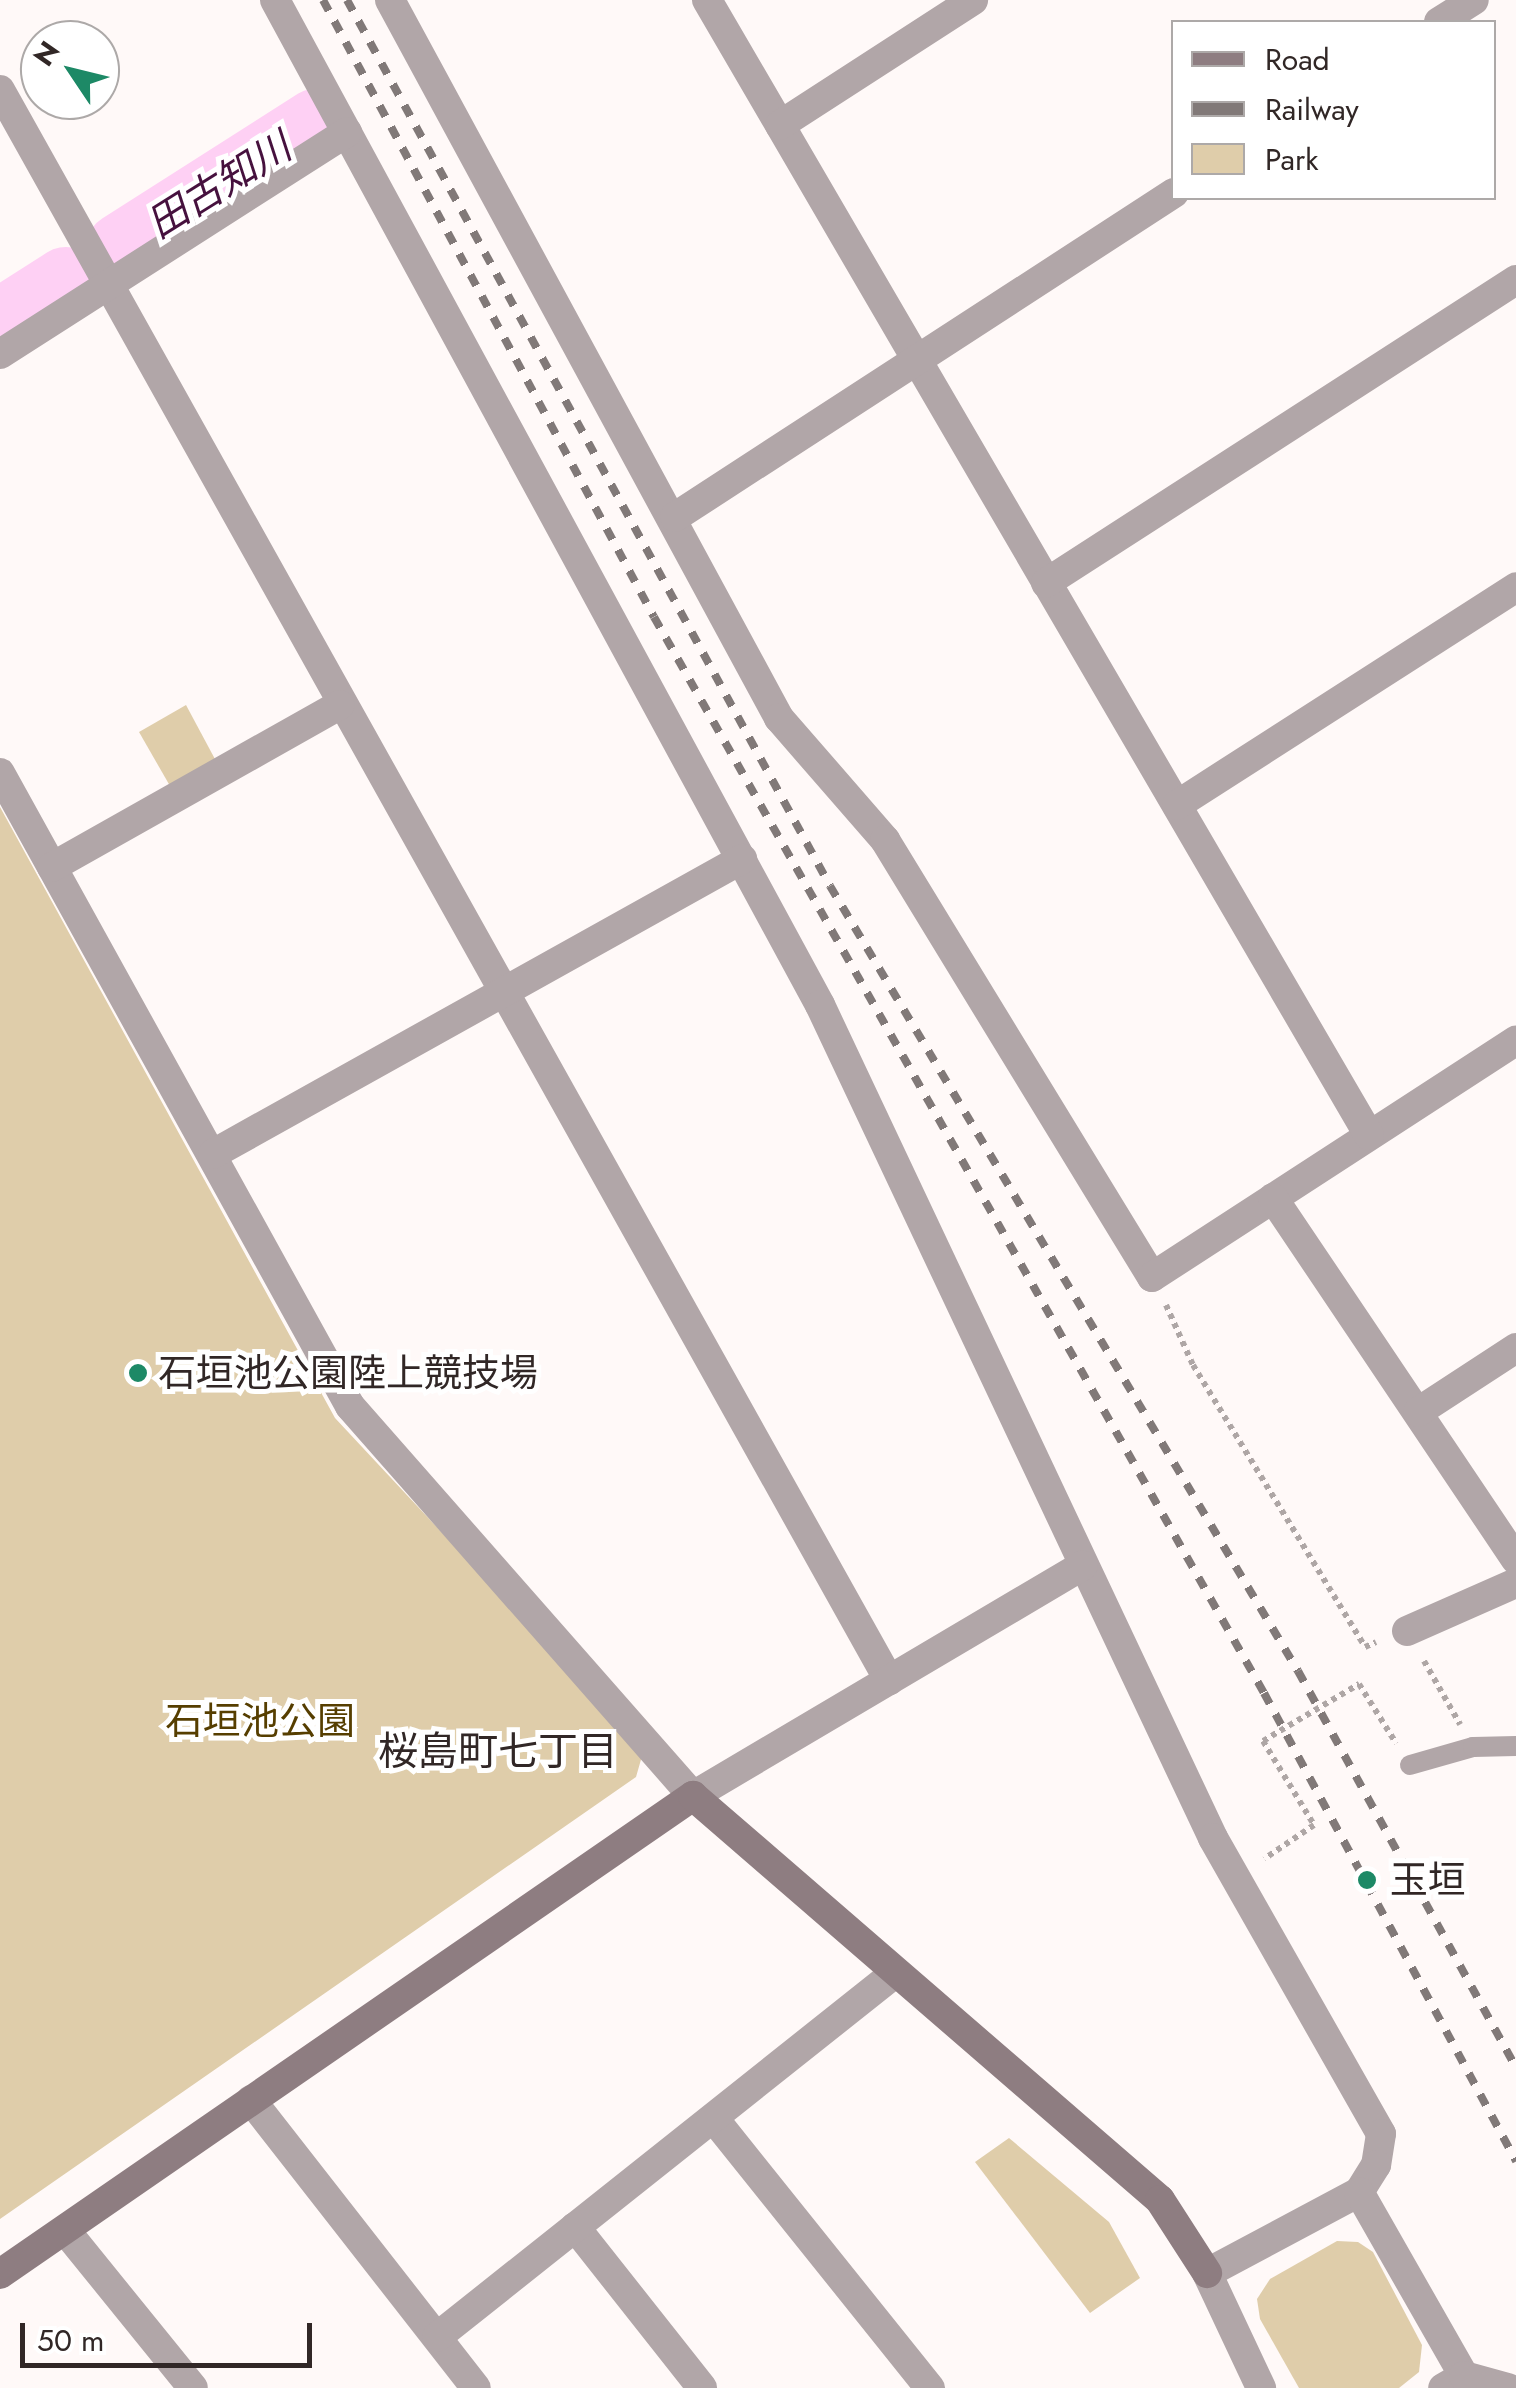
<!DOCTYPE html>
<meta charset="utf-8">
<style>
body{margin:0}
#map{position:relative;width:1516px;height:2388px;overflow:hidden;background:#fff9f8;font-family:Jost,"Noto Sans JP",sans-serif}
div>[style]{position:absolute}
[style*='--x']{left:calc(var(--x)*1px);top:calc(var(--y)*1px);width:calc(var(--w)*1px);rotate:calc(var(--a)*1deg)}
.green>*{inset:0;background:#dfcdaa}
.river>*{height:70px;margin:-35px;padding:0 35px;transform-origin:35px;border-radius:35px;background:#fed0f4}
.path>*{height:6px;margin-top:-3px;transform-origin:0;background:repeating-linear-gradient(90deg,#aea6a5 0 5px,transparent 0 10px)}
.lane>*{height:20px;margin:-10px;padding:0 10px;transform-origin:10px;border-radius:10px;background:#b1a6a8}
.street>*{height:30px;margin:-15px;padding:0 15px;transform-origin:15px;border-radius:15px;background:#b1a6a8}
.secondary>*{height:30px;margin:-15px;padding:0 15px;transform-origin:15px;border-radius:15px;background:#8e7d81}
.rail>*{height:8px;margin-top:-4px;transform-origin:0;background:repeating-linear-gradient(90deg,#817978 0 12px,transparent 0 24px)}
.path-bridge>*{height:6px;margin-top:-3px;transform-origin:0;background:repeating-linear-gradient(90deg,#aea6a5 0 5px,transparent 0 10px)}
.dots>*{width:28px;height:28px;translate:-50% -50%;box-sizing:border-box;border:5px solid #fff;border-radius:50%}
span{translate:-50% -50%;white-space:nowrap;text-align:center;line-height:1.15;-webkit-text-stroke:10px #fff;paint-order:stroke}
.poi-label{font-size:38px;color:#312726}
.left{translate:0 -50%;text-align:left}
.park-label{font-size:38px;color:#563e00}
.water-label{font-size:40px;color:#46113e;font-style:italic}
.neighbourhood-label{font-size:40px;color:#312726}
.legend{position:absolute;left:1171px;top:20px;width:325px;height:180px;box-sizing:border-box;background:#fff;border:2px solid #ada9a8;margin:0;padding:12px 18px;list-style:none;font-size:30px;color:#312726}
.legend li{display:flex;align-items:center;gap:20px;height:50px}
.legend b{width:50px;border:2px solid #ada9a8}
.north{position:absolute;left:20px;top:20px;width:100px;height:100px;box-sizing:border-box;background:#fff;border:2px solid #ada9a8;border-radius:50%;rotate:305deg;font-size:28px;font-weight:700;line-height:40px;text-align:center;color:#312726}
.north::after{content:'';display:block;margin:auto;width:35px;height:45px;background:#1d8966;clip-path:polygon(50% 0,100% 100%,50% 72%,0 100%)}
.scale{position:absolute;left:20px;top:2323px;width:292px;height:45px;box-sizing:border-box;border:5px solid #312726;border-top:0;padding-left:12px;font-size:30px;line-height:35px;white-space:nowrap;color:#312726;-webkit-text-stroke:8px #fff;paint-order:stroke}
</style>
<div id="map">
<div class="green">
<div style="clip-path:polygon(186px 705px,216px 761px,170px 786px,139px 732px)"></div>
<div style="clip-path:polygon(0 807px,335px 1418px,644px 1749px,636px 1777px,0 2219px)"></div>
<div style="clip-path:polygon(1009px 2138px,1109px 2222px,1140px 2278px,1090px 2313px,975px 2162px)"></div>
<div style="clip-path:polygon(1337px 2241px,1358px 2242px,1373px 2252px,1422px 2345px,1419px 2372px,1399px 2388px,1299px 2388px,1260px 2319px,1257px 2299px,1270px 2279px)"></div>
</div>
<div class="river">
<div style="--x:121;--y:248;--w:232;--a:-32.5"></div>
<div style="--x:0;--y:324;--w:78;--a:-32.5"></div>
</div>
<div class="path">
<div style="--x:1166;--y:1305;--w:66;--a:65.8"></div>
<div style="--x:1193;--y:1365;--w:330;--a:58.6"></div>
<div style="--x:1365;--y:1647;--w:12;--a:-24"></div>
<div style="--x:1424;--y:1661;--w:73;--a:60.3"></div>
<div style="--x:1359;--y:1684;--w:70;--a:57.9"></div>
<div style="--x:1263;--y:1741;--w:98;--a:58.7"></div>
<div style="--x:1314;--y:1825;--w:60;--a:145.8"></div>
</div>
<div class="lane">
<div style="--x:1410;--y:1765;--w:66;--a:-15.9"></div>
<div style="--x:1473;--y:1747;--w:43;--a:-1.3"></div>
</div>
<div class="street">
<div style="--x:275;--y:0;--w:1143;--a:61.53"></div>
<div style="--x:820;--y:1005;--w:921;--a:64.74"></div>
<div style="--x:1213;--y:1838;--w:340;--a:60.4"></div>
<div style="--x:1381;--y:2134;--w:31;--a:99"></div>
<div style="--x:1376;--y:2165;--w:32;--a:122"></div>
<div style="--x:1359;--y:2192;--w:172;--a:151.9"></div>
<div style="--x:1207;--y:2273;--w:127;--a:64.8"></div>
<div style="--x:390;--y:0;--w:817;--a:61.55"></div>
<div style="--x:779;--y:718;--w:162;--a:49"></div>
<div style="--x:885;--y:840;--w:512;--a:58.58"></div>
<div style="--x:1152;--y:1277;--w:434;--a:-33"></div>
<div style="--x:707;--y:0;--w:1314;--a:59.75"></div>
<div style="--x:1439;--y:22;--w:41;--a:-32.2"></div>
<div style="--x:0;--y:90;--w:1822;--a:60.79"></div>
<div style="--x:780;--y:125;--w:230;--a:-32.9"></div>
<div style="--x:0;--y:354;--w:412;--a:-32.6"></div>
<div style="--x:675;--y:517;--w:595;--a:-33"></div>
<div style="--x:1046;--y:583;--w:559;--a:-32.81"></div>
<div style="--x:0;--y:773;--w:723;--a:61.06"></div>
<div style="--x:350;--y:1406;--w:519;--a:48.67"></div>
<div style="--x:693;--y:1796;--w:453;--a:-30.6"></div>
<div style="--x:1177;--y:805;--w:403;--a:-32.7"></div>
<div style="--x:52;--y:867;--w:330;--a:-29.4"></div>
<div style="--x:213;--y:1154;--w:606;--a:-29.15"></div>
<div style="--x:1273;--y:1198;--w:435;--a:56.1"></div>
<div style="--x:1418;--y:1412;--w:117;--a:-33.1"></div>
<div style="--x:1407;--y:1631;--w:119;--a:-23.8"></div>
<div style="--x:251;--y:2100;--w:365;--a:52"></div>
<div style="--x:715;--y:2120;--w:344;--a:51.3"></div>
<div style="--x:1359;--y:2192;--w:212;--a:60.3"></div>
<div style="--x:1464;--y:2376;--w:24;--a:150"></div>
<div style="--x:575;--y:2227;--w:205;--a:51.7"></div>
<div style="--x:65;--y:2230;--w:203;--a:51"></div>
<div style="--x:437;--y:2337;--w:585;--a:-38.48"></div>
<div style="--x:1464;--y:2376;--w:46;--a:15.3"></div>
</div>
<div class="secondary">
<div style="--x:0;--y:2274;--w:842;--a:-34.6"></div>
<div style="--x:693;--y:1796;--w:617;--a:40.86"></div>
<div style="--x:1160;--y:2200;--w:87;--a:57.2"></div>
</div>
<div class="rail">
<div style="--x:323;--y:0;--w:700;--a:61.79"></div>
<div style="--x:654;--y:617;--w:1237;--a:60.45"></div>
<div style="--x:1264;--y:1693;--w:532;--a:61.7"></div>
<div style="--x:347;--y:0;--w:1009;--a:61.4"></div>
<div style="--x:830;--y:886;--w:914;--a:59.2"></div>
<div style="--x:1298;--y:1671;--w:452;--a:61.2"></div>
</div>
<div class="path-bridge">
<div style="--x:1263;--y:1741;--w:112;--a:-30.7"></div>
</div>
<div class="dots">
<div style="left:138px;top:1373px;background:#1d8966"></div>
<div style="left:1367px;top:1880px;background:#1d8966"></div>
</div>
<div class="poi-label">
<span class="left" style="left:158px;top:1373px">石垣池公園陸上競技場</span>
<span class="left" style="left:1390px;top:1880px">玉垣</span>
</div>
<div class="park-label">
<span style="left:260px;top:1721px">石垣池公園</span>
</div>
<div class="water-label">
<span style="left:219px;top:185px;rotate:-32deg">田古知川</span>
</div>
<div class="neighbourhood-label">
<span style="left:498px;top:1751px">桜島町七丁目</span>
</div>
<ul class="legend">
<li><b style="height:12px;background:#8e7d81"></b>Road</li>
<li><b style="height:12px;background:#817978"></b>Railway</li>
<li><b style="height:28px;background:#dfcdaa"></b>Park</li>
</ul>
<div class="north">N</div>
<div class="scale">50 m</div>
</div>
